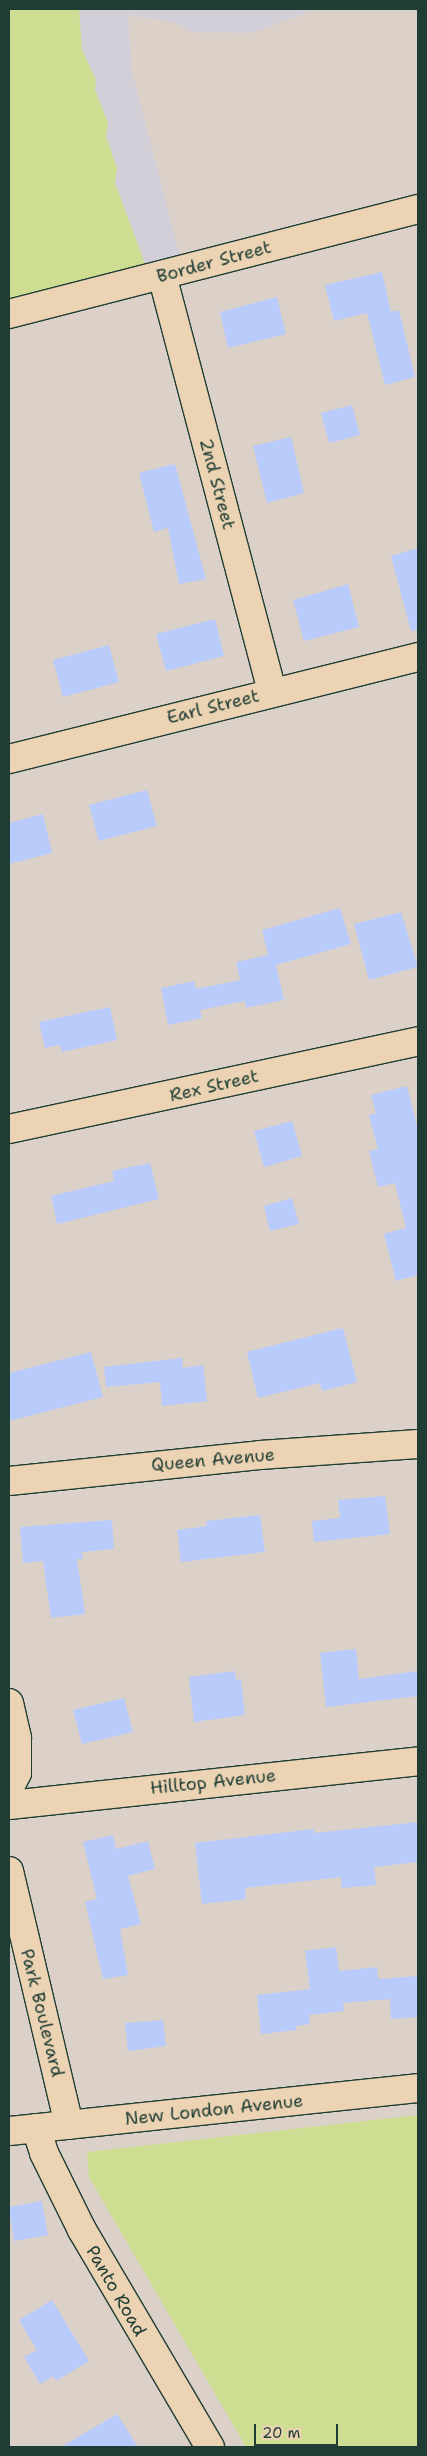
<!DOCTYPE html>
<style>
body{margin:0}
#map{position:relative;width:427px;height:2456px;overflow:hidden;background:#dcd1c9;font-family:"Shantell Sans",sans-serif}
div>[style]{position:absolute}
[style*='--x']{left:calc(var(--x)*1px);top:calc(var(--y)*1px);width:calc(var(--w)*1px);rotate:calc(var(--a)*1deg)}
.built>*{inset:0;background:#d2cfd8}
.green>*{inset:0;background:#cddd91}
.building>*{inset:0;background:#b9cbfb}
.roads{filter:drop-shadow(1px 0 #1f3d34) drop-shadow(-1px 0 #1f3d34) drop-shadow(0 1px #1f3d34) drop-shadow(0 -1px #1f3d34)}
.minor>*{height:28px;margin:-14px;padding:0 14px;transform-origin:14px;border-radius:14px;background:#ebd3b3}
.major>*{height:28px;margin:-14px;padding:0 14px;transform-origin:14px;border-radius:14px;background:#ebd3b3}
span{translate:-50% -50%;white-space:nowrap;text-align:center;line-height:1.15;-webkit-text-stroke:4.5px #ebd3b3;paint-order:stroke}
.street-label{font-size:18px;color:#1f3d34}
.frame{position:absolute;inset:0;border:10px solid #1f3d34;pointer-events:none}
.scale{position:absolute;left:254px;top:2424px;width:84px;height:22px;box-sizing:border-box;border:2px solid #1f3d34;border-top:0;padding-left:6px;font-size:15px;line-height:18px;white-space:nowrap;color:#1f3d34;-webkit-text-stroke:4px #ebd3b3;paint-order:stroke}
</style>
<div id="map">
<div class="built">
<div style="clip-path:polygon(79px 9px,317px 9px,251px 33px,192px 32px,172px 22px,128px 15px,132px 71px,182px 265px,148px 272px,115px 183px,117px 168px,106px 136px,108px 123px,95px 90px,96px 80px,82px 50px)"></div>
</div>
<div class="green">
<div style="clip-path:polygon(9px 9px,79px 9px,82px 50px,96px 80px,95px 90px,108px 123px,106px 136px,117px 168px,115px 183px,148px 272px,9px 311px)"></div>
<div style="clip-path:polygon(418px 2115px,418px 2447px,246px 2447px,89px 2177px,87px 2152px)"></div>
</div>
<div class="building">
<div style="clip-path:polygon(382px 272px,391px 312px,399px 310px,415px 377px,385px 385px,367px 313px,334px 321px,325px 285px)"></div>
<div style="clip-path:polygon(277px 297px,286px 334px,228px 348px,220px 312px)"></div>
<div style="clip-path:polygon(352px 405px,360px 435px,329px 443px,321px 413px)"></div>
<div style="clip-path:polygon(291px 437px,304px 493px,267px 503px,253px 446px)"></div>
<div style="clip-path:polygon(175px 464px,206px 579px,179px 584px,168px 528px,154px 532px,139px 473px)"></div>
<div style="clip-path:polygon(418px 548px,418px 630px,411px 631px,391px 556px)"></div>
<div style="clip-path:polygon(348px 584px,359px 627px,304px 641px,293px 600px)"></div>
<div style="clip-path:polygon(215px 619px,224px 656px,166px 671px,156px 634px)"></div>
<div style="clip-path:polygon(109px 645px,119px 682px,63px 697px,53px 660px)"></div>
<div style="clip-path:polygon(147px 790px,157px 826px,99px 841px,89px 805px)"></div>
<div style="clip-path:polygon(43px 814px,52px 853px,9px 864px,9px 823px)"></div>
<div style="clip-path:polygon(340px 908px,351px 944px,276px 965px,284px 1000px,246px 1008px,245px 1001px,200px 1010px,202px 1018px,168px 1025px,161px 988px,194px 981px,196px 989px,240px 980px,236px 962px,268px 955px,262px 930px)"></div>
<div style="clip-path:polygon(401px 912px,418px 967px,369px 980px,354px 924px)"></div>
<div style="clip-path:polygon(110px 1007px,117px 1040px,62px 1052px,60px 1045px,45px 1048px,39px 1022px)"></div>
<div style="clip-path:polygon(407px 1086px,418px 1130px,418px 1275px,396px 1281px,384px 1234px,406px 1228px,395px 1183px,378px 1187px,369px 1151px,378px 1149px,369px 1115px,376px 1113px,371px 1095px)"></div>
<div style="clip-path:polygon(292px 1121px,302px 1156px,264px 1167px,254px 1131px)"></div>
<div style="clip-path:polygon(150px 1163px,159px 1199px,57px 1224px,51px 1196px,114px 1181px,112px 1171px)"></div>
<div style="clip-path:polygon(292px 1198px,299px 1224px,270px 1231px,264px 1206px)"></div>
<div style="clip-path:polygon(343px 1328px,357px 1382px,322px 1391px,320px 1383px,258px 1398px,247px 1352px)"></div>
<div style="clip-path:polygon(91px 1352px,103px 1397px,9px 1421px,9px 1373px)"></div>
<div style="clip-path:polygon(182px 1358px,183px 1368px,203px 1365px,207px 1401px,162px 1406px,160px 1382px,106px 1387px,104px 1367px)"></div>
<div style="clip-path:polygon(385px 1496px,390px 1534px,314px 1542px,312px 1521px,340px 1518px,338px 1500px)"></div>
<div style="clip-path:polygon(260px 1515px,265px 1552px,181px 1562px,177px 1530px,207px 1526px,206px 1521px)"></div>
<div style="clip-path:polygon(112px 1520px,114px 1549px,82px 1552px,83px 1559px,77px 1559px,85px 1614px,51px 1618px,43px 1561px,23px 1563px,20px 1527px)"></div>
<div style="clip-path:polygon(356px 1649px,359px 1679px,418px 1671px,418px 1696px,326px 1707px,320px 1653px)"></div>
<div style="clip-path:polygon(235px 1671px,236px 1680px,241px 1679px,245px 1715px,194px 1722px,189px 1677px)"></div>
<div style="clip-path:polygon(124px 1698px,133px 1732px,82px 1744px,73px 1710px)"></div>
<div style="clip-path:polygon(418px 1822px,418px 1862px,374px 1867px,376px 1885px,342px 1888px,341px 1877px,245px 1888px,246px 1899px,202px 1904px,195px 1843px,314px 1829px,314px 1833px)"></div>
<div style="clip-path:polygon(113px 1835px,116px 1849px,148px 1841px,155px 1869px,128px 1876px,141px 1924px,120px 1929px,128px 1975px,103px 1979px,85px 1902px,97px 1899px,83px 1842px)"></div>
<div style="clip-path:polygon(336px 1947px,339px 1971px,377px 1967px,378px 1979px,418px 1976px,418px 2017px,391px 2019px,390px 1999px,343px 2003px,344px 2011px,309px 2015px,310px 2024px,296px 2026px,296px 2030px,261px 2034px,257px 1995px,310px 1989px,305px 1951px)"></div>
<div style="clip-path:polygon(163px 2020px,166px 2046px,128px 2051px,125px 2023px)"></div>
<div style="clip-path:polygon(42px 2201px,48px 2235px,14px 2241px,9px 2207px)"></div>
<div style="clip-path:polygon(52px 2300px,89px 2361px,56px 2381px,53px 2376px,40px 2384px,24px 2357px,37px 2350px,19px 2320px)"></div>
<div style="clip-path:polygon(117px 2414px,138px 2447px,61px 2447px)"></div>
</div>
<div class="roads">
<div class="minor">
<div style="--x:162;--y:275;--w:431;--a:75.2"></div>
<div style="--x:9;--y:314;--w:422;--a:-14.4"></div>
<div style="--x:9;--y:759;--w:422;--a:-14"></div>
<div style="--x:9;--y:1129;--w:418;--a:-12.1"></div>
<div style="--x:9;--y:1481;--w:252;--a:-5.9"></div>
<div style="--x:260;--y:1455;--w:158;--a:-4"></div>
<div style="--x:9;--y:1703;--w:36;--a:77"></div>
<div style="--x:17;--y:1738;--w:35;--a:90"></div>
<div style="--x:17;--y:1773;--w:18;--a:117"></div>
<div style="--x:9;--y:1805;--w:411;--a:-6.1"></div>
<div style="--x:9;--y:1871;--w:261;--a:76.7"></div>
<div style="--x:36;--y:2128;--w:26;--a:72"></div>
<div style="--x:44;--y:2153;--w:86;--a:63.7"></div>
<div style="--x:82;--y:2230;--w:252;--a:59.5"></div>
</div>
<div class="major">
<div style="--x:9;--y:2131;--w:411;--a:-6"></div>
</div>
</div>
<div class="street-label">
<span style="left:214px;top:262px;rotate:-15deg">Border Street</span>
<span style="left:217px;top:484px;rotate:75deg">2nd Street</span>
<span style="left:213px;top:707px;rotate:-14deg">Earl Street</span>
<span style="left:214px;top:1086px;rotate:-13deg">Rex Street</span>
<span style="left:213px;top:1460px;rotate:-5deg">Queen Avenue</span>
<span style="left:213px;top:1782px;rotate:-6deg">Hilltop Avenue</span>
<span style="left:42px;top:2013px;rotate:76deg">Park Boulevard</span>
<span style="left:214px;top:2110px;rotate:-6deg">New London Avenue</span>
<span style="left:116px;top:2291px;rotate:60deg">Panto Road</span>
</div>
<div class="frame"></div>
<div class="scale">20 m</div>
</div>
